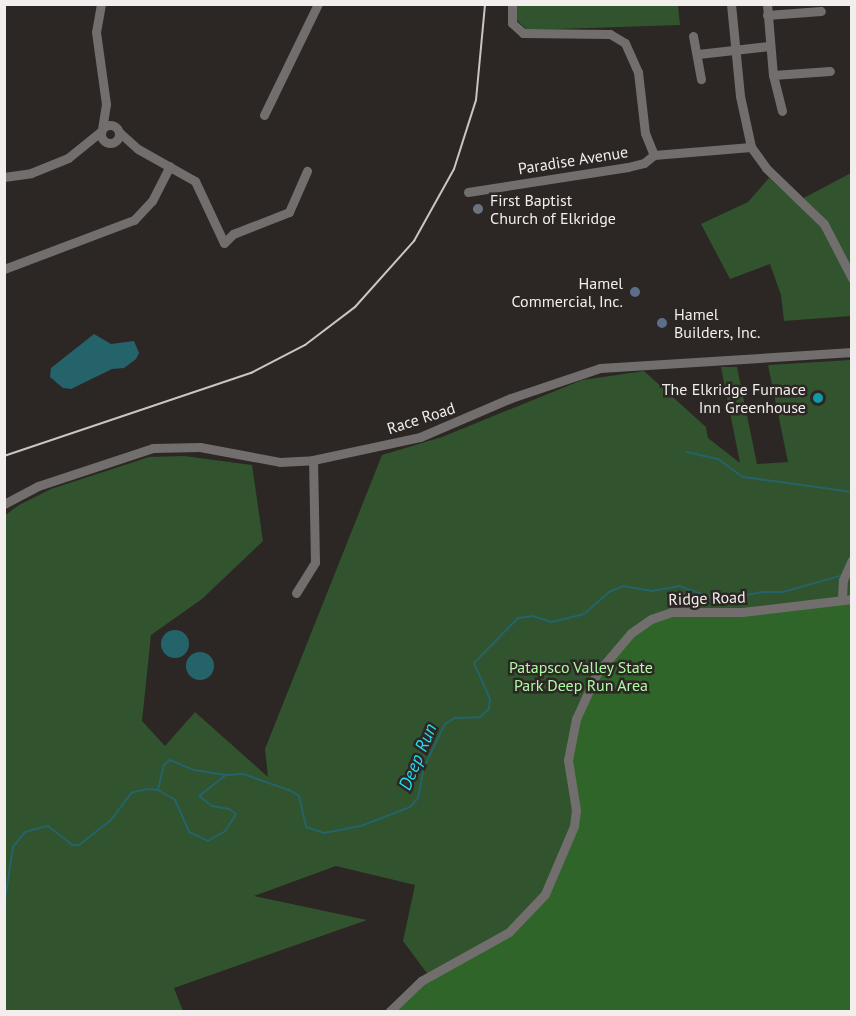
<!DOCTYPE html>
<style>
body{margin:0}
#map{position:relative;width:856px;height:1016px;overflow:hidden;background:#2c2725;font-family:"PT Sans",sans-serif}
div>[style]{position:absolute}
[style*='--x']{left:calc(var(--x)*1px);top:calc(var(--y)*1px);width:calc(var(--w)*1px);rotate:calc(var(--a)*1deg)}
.green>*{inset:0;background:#31532d}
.forest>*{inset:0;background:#30652a}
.water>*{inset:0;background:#25636b}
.round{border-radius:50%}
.stream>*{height:2px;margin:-1px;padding:0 1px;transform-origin:1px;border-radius:1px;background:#25636b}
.minor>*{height:9px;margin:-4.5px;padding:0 4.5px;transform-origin:4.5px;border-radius:4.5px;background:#716e6d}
.minor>.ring{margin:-4.5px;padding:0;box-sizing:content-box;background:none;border:9px solid #716e6d;border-radius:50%}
.rail>*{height:2px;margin:-1px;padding:0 1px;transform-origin:1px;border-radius:1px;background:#c9c5c4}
.dots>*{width:16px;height:16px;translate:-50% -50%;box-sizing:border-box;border:3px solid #2c2725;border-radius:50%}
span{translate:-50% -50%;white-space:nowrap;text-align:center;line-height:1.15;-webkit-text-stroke:5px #2c2725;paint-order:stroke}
.street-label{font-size:16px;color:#f2eeed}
.poi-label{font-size:16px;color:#f2eeed}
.left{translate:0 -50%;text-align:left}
.right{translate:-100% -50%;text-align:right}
.park-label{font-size:16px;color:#affaa5}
.water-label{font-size:18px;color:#23ddf1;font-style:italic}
.frame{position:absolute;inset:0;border:6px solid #f2eeed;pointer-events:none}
</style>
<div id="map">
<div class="green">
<div style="clip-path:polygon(515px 5px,678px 5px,680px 25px,527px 30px,516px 19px)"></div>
<div style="clip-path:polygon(851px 173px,851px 316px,784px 321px,781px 295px,770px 264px,730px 279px,701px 224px,748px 202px,769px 178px,796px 202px)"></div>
<div style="clip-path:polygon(851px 360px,851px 1011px,432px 980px,403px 941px,415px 885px,336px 866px,254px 896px,367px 920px,174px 988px,183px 1011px,5px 1012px,4px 516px,19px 505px,51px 489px,149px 457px,184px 456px,252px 465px,263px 541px,202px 599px,151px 635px,142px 721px,165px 746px,195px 712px,268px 777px,265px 749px,382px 455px,442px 437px,582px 380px,644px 371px,706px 427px,708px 438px,740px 463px,721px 367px,737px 367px,757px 464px,788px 462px,768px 365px)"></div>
</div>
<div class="forest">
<div style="clip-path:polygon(851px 603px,851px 1011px,390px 1012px,401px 998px,529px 917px,575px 826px,569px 750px,593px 681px,631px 634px,661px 616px)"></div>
</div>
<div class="water">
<div style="clip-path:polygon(94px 334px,111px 344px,134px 341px,139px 353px,136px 359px,124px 368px,112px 369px,71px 389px,63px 388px,50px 377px,51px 368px)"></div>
<div class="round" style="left:161px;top:630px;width:28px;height:28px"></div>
<div class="round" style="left:186px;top:652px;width:28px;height:28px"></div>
</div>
<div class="stream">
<div style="--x:687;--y:452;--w:32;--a:13"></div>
<div style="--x:718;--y:459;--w:31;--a:36"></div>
<div style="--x:743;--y:477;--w:110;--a:7.8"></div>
<div style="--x:158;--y:790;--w:26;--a:-77"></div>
<div style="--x:164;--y:765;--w:8;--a:-40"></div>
<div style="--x:170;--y:760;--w:26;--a:23"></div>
<div style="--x:194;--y:770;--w:32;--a:9"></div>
<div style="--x:4;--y:906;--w:60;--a:-81.3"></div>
<div style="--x:13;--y:847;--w:19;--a:-51"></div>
<div style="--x:25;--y:832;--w:24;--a:-15"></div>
<div style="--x:48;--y:826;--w:31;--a:38"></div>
<div style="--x:72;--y:845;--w:7;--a:0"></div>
<div style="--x:79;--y:845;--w:41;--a:-38"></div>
<div style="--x:111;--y:820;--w:34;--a:-53"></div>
<div style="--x:131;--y:793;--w:16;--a:-15"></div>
<div style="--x:146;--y:789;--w:12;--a:5"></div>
<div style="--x:158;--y:790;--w:20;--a:30"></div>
<div style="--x:175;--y:800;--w:35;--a:66"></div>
<div style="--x:189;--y:832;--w:21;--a:25"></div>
<div style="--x:208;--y:841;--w:20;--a:-30"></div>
<div style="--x:225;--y:831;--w:20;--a:-57"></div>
<div style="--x:236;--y:814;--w:9;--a:-144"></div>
<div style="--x:229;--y:809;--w:17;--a:-170"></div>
<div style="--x:212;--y:806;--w:16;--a:-142"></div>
<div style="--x:199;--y:796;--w:34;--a:-38"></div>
<div style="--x:226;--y:775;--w:17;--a:-3"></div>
<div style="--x:243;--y:774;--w:49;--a:19.2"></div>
<div style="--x:289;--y:790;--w:12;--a:31"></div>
<div style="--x:299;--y:796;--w:32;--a:77"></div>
<div style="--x:306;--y:827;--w:19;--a:18"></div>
<div style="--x:324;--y:833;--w:38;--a:-11"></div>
<div style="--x:361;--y:826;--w:53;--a:-21.2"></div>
<div style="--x:410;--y:807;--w:12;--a:-48"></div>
<div style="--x:418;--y:798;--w:32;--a:-79"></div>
<div style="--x:424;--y:767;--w:48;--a:-64"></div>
<div style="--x:445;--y:724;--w:12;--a:-31"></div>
<div style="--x:455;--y:718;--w:25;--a:-2"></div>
<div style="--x:480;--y:717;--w:12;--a:-42"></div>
<div style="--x:489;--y:709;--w:10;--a:-84"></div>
<div style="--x:490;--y:699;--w:39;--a:-114"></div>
<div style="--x:474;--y:663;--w:63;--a:-45.6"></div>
<div style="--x:518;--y:618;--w:15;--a:-8"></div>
<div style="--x:533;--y:616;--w:20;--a:18"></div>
<div style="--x:552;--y:622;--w:33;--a:-14"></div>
<div style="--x:584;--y:614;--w:33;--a:-41"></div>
<div style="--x:609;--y:592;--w:15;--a:-23"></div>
<div style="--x:623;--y:586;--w:29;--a:10"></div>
<div style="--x:652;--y:591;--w:27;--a:-10"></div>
<div style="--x:679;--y:586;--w:46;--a:19.2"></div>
<div style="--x:722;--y:601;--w:40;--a:-13"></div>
<div style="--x:761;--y:592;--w:22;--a:0"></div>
<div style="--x:783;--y:592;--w:62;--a:-15.8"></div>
</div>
<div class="minor">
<div style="--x:101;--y:4;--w:28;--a:100"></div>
<div style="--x:96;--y:32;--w:73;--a:82.1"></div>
<div style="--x:106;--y:104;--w:24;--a:99"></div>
<div style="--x:512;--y:4;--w:19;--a:90"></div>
<div style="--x:512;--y:23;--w:15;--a:42"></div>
<div style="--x:523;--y:33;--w:87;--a:0.7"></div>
<div style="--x:610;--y:34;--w:17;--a:31"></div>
<div style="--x:625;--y:43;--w:32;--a:66"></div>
<div style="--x:638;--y:72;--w:61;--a:83.5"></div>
<div style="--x:645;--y:133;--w:24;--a:68"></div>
<div style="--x:731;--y:4;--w:92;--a:84.4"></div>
<div style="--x:740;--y:96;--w:52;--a:77.8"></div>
<div style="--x:751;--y:147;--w:26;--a:54"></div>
<div style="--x:766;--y:168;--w:81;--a:44"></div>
<div style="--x:824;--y:224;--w:61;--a:62.6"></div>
<div style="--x:767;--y:4;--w:71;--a:85.2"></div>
<div style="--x:773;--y:75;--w:37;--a:76"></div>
<div style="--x:767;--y:15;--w:54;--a:-4.2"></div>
<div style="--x:693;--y:36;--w:44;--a:79.5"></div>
<div style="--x:698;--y:54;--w:71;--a:-6.4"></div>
<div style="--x:773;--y:75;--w:57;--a:-4"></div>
<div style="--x:264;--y:115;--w:123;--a:-64.1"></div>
<div class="ring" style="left:101px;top:125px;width:9px;height:9px"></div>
<div style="--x:119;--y:132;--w:25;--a:42"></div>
<div style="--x:138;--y:149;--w:65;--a:29.3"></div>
<div style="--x:195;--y:181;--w:68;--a:64.9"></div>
<div style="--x:224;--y:243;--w:13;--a:-45"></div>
<div style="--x:233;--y:234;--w:60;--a:-21.4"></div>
<div style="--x:289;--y:212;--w:45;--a:-66.3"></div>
<div style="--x:4;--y:177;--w:27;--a:-8"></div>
<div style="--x:31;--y:173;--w:40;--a:-22"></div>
<div style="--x:68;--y:158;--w:41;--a:-39.1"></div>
<div style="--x:468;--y:192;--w:162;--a:-8.9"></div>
<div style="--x:628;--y:167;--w:16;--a:-14"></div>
<div style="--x:644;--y:163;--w:13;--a:-39"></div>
<div style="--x:654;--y:155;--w:97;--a:-4.7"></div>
<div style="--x:4;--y:269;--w:139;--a:-20.7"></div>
<div style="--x:134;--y:220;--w:26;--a:-47"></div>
<div style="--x:152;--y:201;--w:39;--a:-63"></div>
<div style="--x:4;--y:504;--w:38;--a:-28"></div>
<div style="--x:38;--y:486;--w:121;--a:-18.3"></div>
<div style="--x:153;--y:448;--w:47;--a:-1.2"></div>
<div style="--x:200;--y:447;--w:81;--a:10.6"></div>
<div style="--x:280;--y:462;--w:33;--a:-3"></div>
<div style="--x:313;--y:460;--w:109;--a:-12.1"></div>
<div style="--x:420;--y:437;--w:99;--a:-23.2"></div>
<div style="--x:511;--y:398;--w:94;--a:-18.6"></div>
<div style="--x:600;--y:368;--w:253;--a:-3.6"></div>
<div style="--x:296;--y:593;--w:36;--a:-58"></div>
<div style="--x:315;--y:562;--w:102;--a:-91.1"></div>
<div style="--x:842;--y:598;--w:18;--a:-87"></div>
<div style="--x:843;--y:580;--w:22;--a:-66"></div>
<div style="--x:389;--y:1012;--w:45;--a:-44.1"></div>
<div style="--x:421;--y:981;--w:101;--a:-29.1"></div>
<div style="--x:509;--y:932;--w:52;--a:-46.5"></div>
<div style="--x:545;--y:894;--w:74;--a:-66.9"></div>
<div style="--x:574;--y:826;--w:16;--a:-83"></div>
<div style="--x:576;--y:810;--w:51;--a:-99.1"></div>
<div style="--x:568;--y:760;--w:42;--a:-79"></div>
<div style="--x:576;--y:719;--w:51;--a:-65.5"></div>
<div style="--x:597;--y:673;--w:52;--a:-49.6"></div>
<div style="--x:631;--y:633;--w:24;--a:-35"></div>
<div style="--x:651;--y:619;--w:21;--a:-19"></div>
<div style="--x:671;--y:612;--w:71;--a:0"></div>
<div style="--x:742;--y:612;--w:111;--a:-6.7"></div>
</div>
<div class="rail">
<div style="--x:4;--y:456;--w:261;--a:-18.6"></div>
<div style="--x:251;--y:373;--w:61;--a:-27.4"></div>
<div style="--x:305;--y:345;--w:63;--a:-37.2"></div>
<div style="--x:355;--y:307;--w:89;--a:-48.2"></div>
<div style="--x:414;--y:241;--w:82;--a:-60.9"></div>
<div style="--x:454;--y:169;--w:72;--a:-72.3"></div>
<div style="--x:476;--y:100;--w:96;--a:-84.6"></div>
</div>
<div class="dots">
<div style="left:478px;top:209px;background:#6b7280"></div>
<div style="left:635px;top:292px;background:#5c6f8a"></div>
<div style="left:662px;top:323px;background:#5c6f8a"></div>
<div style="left:818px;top:398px;background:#0f9aa8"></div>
</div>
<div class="street-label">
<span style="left:573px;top:160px;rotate:-9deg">Paradise Avenue</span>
<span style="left:421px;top:418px;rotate:-18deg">Race Road</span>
<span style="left:707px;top:598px;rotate:-2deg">Ridge Road</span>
</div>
<div class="poi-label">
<span class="left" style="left:490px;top:209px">First Baptist<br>Church of Elkridge</span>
<span class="right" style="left:623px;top:292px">Hamel<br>Commercial, Inc.</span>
<span class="left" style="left:674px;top:323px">Hamel<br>Builders, Inc.</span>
<span class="right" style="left:806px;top:398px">The Elkridge Furnace<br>Inn Greenhouse</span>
</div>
<div class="park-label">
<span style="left:581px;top:676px">Patapsco Valley State<br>Park Deep Run Area</span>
</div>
<div class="water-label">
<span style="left:418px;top:757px;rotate:-67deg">Deep Run</span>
</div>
<div class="frame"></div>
</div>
